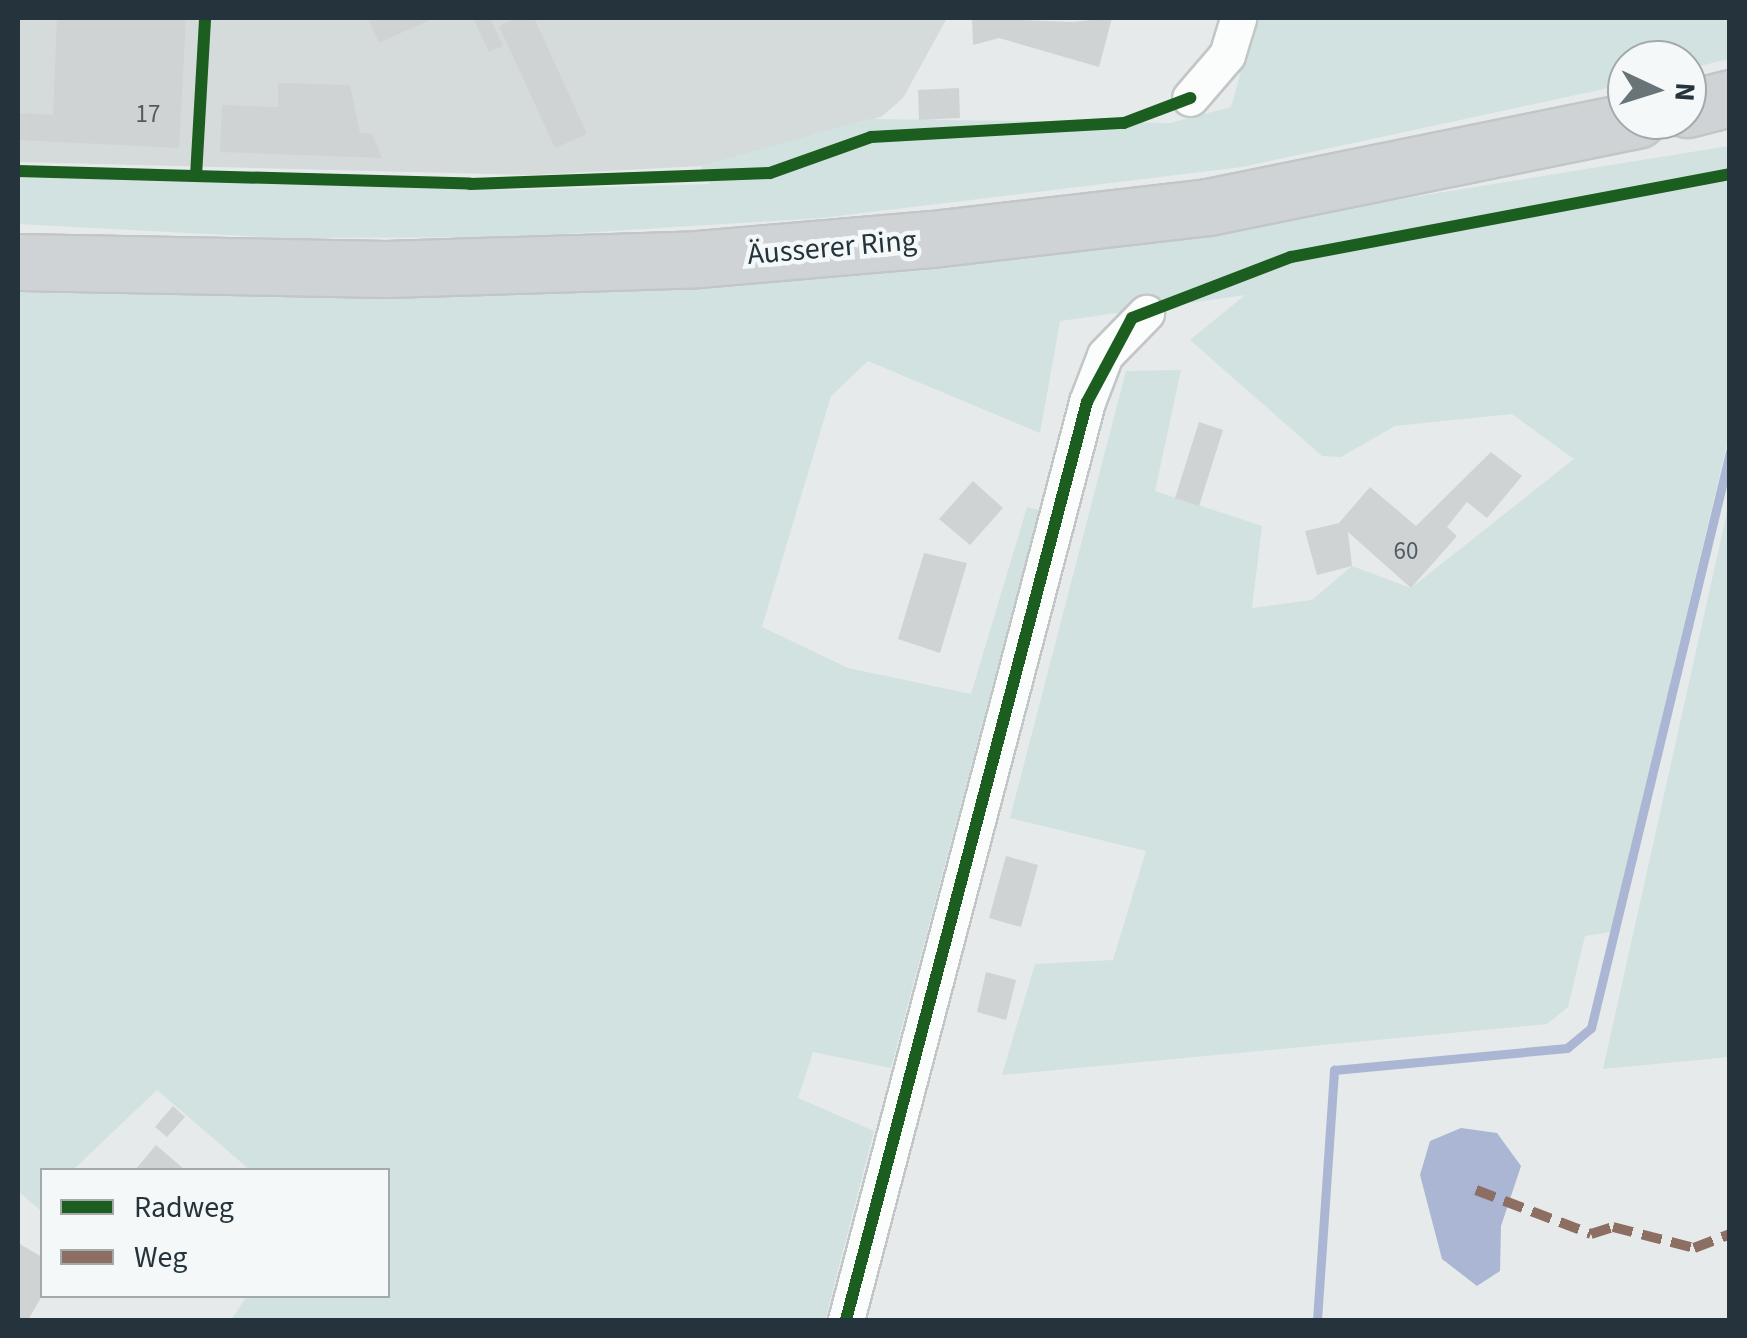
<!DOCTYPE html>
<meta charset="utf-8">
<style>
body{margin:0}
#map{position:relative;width:1747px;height:1338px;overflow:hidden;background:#e6eaea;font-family:"Source Sans 3",sans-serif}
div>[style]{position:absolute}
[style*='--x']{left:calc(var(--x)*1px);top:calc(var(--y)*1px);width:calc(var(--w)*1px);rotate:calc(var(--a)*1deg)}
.built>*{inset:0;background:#d5dadb}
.green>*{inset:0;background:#d1e2e0}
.water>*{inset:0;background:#abb6d4}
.stream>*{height:9px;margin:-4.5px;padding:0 4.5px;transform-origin:4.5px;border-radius:4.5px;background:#abb6d4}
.building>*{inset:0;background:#cfd3d3}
.roads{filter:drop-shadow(2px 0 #c3c6c7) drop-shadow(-2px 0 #c3c6c7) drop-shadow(0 2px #c3c6c7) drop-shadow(0 -2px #c3c6c7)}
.minor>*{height:35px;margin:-17.5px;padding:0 17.5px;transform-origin:17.5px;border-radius:17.5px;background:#fbfcfc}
.primary>*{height:55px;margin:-27.5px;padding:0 27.5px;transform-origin:27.5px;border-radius:27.5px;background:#cfd3d6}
.quiet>*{height:10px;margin-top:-5px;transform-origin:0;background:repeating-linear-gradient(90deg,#8d6e63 0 20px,transparent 0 30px)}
.cycleway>*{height:12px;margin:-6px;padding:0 6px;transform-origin:6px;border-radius:6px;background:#1b5e20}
span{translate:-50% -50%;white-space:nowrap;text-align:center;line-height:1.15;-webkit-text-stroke:9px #f5f8f9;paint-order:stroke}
.number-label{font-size:25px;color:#505c62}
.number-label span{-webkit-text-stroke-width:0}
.street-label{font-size:30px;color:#25343c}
.frame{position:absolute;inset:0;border:20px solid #25343c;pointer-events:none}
.legend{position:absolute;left:40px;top:1168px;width:350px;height:130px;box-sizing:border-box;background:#f5f8f9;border:2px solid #a2aaad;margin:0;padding:12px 18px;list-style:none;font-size:30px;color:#25343c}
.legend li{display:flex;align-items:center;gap:20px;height:50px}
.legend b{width:50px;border:2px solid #a2aaad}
.north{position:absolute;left:1607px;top:40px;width:100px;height:100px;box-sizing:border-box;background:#f5f8f9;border:2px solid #a2aaad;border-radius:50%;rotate:94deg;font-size:28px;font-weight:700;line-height:40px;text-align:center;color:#25343c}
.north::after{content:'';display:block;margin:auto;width:35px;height:45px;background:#697479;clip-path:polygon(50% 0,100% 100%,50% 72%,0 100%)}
</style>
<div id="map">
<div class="built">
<div style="clip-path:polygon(18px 18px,947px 18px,903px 98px,881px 117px,701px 166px,532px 175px,18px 162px)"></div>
</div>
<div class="green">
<div style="clip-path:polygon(1256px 18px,1729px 18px,1729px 59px,1687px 69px,1687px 60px,1627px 60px,1627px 84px,1242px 167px,821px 218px,515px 237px,282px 238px,18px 224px,18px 176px,515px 190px,710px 184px,701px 166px,868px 119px,1170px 123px,1231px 107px)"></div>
<div style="clip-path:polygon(1729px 146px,1729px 436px,1611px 932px,1585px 936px,1568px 1007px,1547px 1024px,1002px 1075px,1035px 964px,1113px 960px,1146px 851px,1010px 818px,1126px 371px,1181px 370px,1155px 491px,1262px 526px,1252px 608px,1312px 600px,1352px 566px,1411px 588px,1574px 459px,1512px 414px,1395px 426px,1341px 457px,1322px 456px,1190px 340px,1245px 295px,1060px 321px,1040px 433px,868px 361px,831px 396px,762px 627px,848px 668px,971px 694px,1027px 507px,1039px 510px,891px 1068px,813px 1052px,798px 1098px,874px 1131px,825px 1320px,231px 1320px,247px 1296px,388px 1296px,388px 1170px,250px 1170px,157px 1090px,73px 1170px,42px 1170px,40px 1210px,18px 1191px,18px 293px,540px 287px,1127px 243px)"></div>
<div style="clip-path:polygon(1729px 503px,1729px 1057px,1603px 1069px)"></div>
</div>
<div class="water">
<div style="clip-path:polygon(1461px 1128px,1497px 1133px,1521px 1166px,1501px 1226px,1500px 1271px,1477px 1286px,1442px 1259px,1420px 1175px,1430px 1141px)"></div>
</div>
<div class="stream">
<div style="--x:1317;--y:1320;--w:251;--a:-86.1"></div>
<div style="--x:1334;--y:1070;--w:234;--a:-5.4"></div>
<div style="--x:1567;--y:1048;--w:31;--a:-40"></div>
<div style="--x:1591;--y:1028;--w:593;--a:-76.43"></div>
</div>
<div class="building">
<div style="clip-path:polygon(57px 18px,186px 18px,179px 148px,18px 140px,18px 113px,53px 115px)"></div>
<div style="clip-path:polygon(368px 18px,434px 18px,379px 43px)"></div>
<div style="clip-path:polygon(473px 18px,490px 18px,503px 46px,489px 52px)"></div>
<div style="clip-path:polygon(517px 18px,534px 18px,587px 134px,555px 148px,499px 26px)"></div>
<div style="clip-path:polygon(972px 18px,1072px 22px,1112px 18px,1099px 67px,999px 38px,973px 45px)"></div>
<div style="clip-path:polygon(278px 83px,350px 85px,360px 133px,372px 134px,382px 158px,220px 152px,222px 105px,278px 107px)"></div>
<div style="clip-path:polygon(959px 88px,960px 118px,919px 120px,918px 90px)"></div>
<div style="clip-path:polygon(1199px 422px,1223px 430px,1199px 506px,1175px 498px)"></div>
<div style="clip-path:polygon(1491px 452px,1522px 476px,1487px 518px,1467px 502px,1447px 527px,1457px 536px,1411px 588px,1348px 532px,1352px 566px,1317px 575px,1305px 531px,1339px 523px,1370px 487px,1416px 526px)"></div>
<div style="clip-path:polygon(973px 481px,1003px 508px,970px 545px,939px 519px)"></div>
<div style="clip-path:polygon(924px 553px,967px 563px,940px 653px,898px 639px)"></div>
<div style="clip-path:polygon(1006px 856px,1038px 865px,1021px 927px,989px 918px)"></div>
<div style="clip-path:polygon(986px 972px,1016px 980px,1006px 1020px,977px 1012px)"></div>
<div style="clip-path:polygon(173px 1106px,185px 1117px,167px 1137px,155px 1127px)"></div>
<div style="clip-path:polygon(156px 1145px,185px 1170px,135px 1170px)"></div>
<div style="clip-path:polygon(18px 1243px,42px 1257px,42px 1296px,28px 1320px,18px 1320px)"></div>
</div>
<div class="roads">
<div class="minor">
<div style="--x:1190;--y:98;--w:57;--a:-49.3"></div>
<div style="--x:1227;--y:55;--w:39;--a:-73"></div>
<div style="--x:846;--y:1320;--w:949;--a:-75.29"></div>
<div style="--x:1087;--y:402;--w:50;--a:-69"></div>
<div style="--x:1105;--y:355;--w:59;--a:-45.7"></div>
</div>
<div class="primary">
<div style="--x:1687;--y:109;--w:44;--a:-14.3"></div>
<div style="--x:18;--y:262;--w:368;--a:1.1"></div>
<div style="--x:386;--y:269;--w:312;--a:-1.8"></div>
<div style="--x:698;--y:259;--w:235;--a:-4.9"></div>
<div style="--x:932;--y:239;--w:278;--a:-6.6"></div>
<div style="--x:1208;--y:207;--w:438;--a:-11.5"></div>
</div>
</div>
<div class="quiet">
<div style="--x:1476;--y:1190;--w:123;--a:20.9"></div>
<div style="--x:1591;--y:1234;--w:23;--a:-18"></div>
<div style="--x:1613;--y:1227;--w:84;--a:14.5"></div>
<div style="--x:1694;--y:1248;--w:39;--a:-21"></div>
</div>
<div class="cycleway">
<div style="--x:18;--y:171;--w:452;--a:1.6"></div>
<div style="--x:470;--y:184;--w:300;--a:-2.1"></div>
<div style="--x:770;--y:173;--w:107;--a:-19.6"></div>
<div style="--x:871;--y:137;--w:253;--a:-3.2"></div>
<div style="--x:1124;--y:123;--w:71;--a:-20.7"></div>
<div style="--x:196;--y:176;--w:158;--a:-86.7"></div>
<div style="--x:846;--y:1320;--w:949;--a:-75.29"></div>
<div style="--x:1087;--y:402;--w:95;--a:-61.8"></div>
<div style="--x:1132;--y:318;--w:170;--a:-21"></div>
<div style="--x:1291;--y:257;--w:447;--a:-10.7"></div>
</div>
<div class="number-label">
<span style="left:148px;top:114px">17</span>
<span style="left:1406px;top:551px">60</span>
</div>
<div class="street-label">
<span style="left:832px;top:248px;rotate:-5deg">Äusserer Ring</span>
</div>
<div class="frame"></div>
<ul class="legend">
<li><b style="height:12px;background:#1b5e20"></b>Radweg</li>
<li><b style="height:12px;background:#8d6e63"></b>Weg</li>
</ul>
<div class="north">N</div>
</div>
